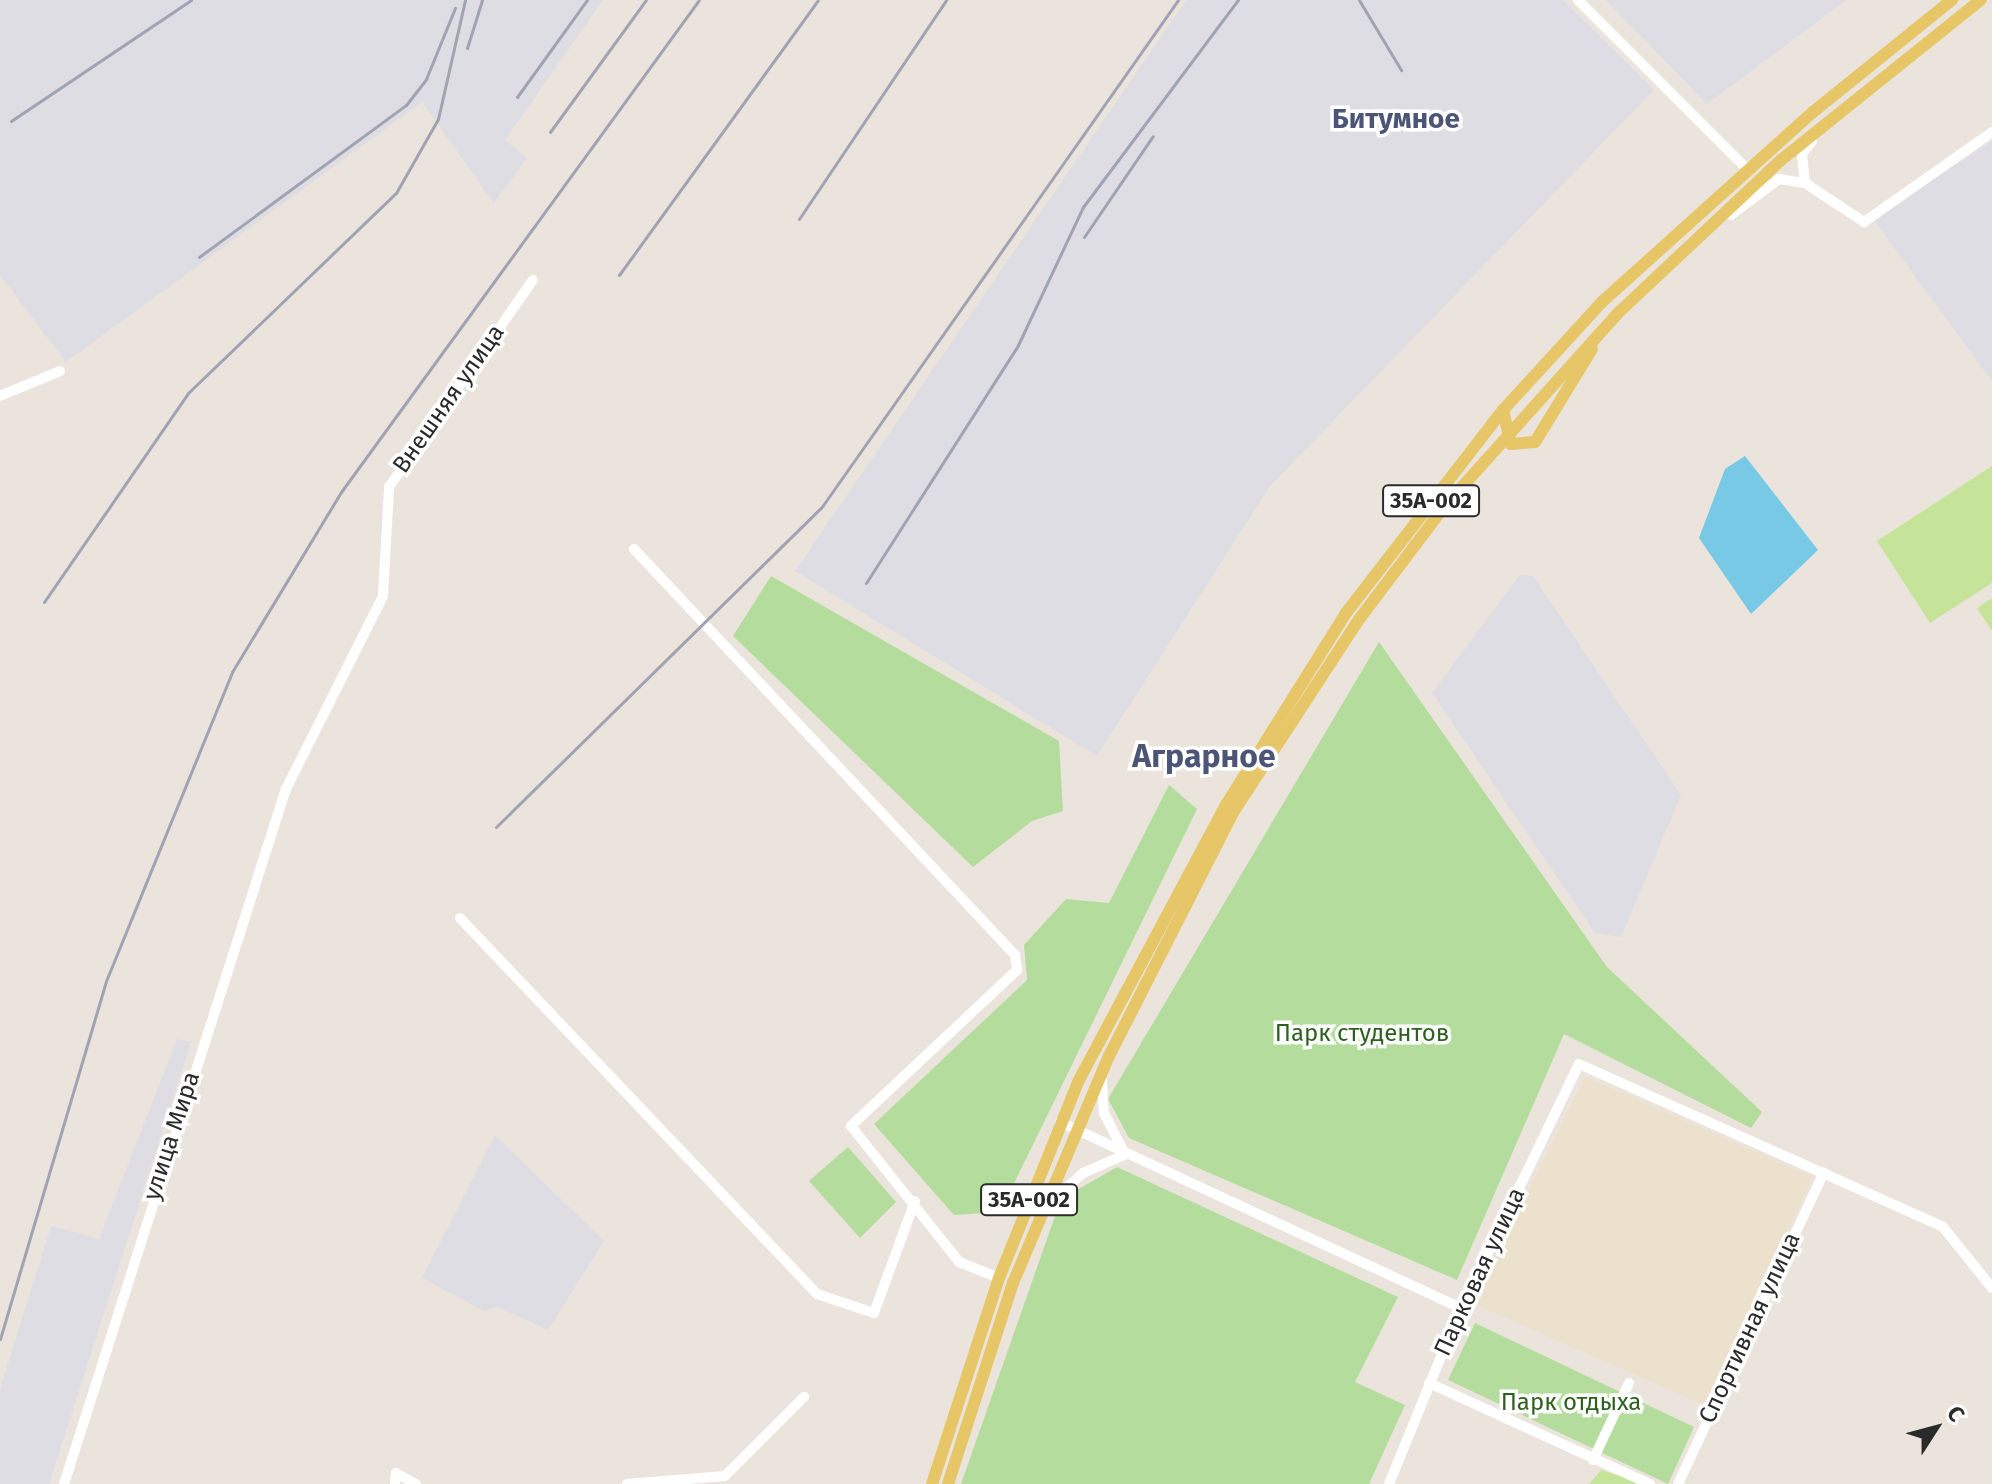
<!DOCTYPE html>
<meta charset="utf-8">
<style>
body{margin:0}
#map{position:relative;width:1992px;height:1484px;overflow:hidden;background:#ebe4dc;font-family:"Fira Sans",sans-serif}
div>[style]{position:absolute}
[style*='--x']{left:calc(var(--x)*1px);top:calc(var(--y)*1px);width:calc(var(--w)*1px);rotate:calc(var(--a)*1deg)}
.industrial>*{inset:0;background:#dedde3}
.education>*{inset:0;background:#ebe1cd}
.green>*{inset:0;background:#b4dd9d}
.pitch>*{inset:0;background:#c5e499}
.water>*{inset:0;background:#77c9e5}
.minor>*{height:10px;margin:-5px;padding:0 5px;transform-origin:5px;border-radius:5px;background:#fff}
.major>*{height:12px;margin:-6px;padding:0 6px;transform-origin:6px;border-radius:6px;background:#e6c666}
.rail>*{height:3px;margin:-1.5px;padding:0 1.5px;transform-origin:1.5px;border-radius:1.5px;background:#a0a3b2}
span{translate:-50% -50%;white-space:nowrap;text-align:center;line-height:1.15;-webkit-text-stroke:7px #fff;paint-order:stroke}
.shield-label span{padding:2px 6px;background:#fff;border:2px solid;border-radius:6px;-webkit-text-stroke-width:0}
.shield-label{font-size:22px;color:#2a2a2a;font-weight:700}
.street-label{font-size:24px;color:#2a2a2a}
.park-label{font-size:24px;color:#2e611f}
.quarter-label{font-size:28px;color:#4d5577;font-weight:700}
.district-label{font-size:32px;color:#4d5577;font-weight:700}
.north{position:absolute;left:1896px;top:1388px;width:80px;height:80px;-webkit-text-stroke:6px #fff;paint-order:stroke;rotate:54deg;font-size:22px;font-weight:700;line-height:32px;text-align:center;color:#2a2a2a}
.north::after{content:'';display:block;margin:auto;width:28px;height:36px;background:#2a2a2a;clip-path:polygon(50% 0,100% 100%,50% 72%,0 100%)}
</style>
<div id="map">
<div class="industrial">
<div style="clip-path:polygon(0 0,603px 0,505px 140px,527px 158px,494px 203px,422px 102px,66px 362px,0 275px)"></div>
<div style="clip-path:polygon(1186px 0,1563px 0,1654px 90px,1270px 486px,1097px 756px,795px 571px)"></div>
<div style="clip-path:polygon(1606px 0,1846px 0,1707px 104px)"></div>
<div style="clip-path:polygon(1992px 141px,1992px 381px,1873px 219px)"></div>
<div style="clip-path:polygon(1520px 575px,1533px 576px,1681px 795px,1621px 937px,1595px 933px,1432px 693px)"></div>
<div style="clip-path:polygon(177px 1039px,191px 1042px,49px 1484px,0 1484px,0 1389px,51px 1226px,99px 1239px)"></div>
<div style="clip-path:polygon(495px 1135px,604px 1241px,548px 1330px,498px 1307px,484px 1311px,422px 1278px)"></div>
</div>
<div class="education">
<div style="clip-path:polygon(1585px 1077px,1813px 1177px,1704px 1405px,1472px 1303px)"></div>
</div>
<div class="green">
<div style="clip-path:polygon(771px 576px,1059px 741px,1063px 811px,1032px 821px,973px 867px,733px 636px)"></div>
<div style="clip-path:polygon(1379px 642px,1607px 967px,1762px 1112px,1751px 1128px,1564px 1034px,1457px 1280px,1129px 1138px,1108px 1099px)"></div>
<div style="clip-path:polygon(1169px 785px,1197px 809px,1000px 1212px,954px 1215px,874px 1124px,1027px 980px,1024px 945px,1066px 899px,1109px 903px)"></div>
<div style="clip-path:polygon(848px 1147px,896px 1202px,860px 1238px,809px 1181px)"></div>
<div style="clip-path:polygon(1117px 1167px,1398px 1297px,1355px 1382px,1405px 1405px,1369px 1484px,961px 1484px,1061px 1199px)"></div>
<div style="clip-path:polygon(1475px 1323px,1694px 1427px,1668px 1484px,1448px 1380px)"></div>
</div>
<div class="pitch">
<div style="clip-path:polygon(1992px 466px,1992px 583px,1930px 623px,1877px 541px)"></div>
<div style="clip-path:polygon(1992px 598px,1992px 631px,1977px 608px)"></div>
<div style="clip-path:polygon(1601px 1470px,1644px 1484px,1589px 1484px)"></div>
</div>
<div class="water">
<div style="clip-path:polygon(1745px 456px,1818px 550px,1751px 614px,1699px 538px,1725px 469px)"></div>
</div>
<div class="minor">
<div style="--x:1578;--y:0;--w:239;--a:45"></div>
<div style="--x:1805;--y:183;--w:29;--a:-96"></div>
<div style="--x:1802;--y:154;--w:16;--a:-52"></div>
<div style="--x:1731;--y:215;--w:60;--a:-36.9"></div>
<div style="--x:1779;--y:179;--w:26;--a:9"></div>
<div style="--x:1805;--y:183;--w:71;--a:33.5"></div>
<div style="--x:1864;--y:222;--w:156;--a:-35.1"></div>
<div style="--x:0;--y:396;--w:65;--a:-22.6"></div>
<div style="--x:634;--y:549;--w:557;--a:46.82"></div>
<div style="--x:1015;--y:955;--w:15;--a:82"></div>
<div style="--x:1017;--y:970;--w:228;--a:136.8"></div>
<div style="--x:851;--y:1126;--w:174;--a:51.5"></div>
<div style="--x:959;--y:1262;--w:43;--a:21.8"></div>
<div style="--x:460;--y:918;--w:518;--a:46.48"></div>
<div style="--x:817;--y:1294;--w:60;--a:18.4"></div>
<div style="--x:874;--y:1313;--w:119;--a:-69.9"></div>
<div style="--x:1102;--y:1080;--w:33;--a:87"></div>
<div style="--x:1104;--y:1113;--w:46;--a:62.9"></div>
<div style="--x:1060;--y:1122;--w:442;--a:24.9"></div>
<div style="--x:1052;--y:1201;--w:42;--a:-42.1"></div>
<div style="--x:1083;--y:1173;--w:45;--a:-23.7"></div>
<div style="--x:1429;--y:1383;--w:243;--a:24.6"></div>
<div style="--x:1593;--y:1460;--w:85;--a:-64.9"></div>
<div style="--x:64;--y:1484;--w:730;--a:-72.29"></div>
<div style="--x:286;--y:789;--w:216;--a:-63.3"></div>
<div style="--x:383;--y:596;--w:109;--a:-86.8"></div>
<div style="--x:389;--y:487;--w:252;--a:-55.2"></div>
<div style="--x:395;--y:1484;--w:11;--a:-85"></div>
<div style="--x:396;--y:1473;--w:23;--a:29"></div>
<div style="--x:627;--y:1484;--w:98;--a:-4.7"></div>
<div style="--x:725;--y:1476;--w:112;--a:-45"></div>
<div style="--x:1389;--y:1484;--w:190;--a:-67.8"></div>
<div style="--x:1461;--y:1308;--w:271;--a:-64.2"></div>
<div style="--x:1579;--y:1064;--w:399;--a:24.1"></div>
<div style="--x:1943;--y:1227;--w:78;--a:51.2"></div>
<div style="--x:1678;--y:1484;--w:344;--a:-64.9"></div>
</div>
<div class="major">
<div style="--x:1503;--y:410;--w:35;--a:77"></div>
<div style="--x:1511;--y:444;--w:24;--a:-5"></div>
<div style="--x:1535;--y:442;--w:109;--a:-58.5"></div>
<div style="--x:932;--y:1484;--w:217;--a:-72"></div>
<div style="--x:999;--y:1278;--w:214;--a:-68"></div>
<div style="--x:1079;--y:1080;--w:312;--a:-61.9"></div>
<div style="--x:1226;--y:805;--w:226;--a:-58"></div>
<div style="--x:1346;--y:613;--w:257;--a:-52.3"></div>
<div style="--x:1503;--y:410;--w:148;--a:-47.5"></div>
<div style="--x:1603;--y:301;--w:283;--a:-42"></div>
<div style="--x:1813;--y:112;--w:179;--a:-38.9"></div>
<div style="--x:948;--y:1484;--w:211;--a:-72.1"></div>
<div style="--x:1013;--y:1283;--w:246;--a:-67.1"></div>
<div style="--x:1109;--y:1056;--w:275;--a:-63"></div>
<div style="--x:1234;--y:811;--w:225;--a:-56.9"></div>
<div style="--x:1357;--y:622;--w:144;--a:-52.9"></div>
<div style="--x:1444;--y:507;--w:259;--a:-48.1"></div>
<div style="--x:1617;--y:314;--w:225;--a:-43.2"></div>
<div style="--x:1781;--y:160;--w:256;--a:-38.7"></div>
</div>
<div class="rail">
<div style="--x:1359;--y:0;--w:82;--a:59"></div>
<div style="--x:467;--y:48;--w:50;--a:-72.6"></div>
<div style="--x:517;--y:97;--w:120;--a:-54.2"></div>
<div style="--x:11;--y:121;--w:217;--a:-33.9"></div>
<div style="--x:550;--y:132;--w:163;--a:-54"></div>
<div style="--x:799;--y:219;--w:264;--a:-56.1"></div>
<div style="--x:1084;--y:237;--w:122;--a:-55.7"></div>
<div style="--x:199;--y:257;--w:257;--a:-36.3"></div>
<div style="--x:406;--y:105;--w:33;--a:-52"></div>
<div style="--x:426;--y:79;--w:77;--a:-67.8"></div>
<div style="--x:619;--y:275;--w:339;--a:-54.1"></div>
<div style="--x:866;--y:583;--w:282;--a:-57.4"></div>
<div style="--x:1018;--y:345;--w:153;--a:-64.8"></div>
<div style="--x:1083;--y:207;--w:259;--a:-53.2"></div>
<div style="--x:44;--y:602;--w:254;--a:-55.4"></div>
<div style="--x:188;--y:393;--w:289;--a:-43.9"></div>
<div style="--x:396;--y:193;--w:85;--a:-60.4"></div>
<div style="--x:438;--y:119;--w:122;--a:-77.2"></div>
<div style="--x:496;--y:827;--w:455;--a:-44.5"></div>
<div style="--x:821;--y:508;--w:621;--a:-54.9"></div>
<div style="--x:0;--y:1339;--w:373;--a:-73.5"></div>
<div style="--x:106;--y:981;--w:334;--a:-67.8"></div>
<div style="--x:232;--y:672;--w:210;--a:-58.8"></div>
<div style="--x:341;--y:492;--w:608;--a:-53.96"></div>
</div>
<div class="shield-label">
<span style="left:1431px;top:501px">35А-002</span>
<span style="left:1029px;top:1200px">35А-002</span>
</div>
<div class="street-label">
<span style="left:449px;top:399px;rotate:-55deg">Внешняя улица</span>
<span style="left:172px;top:1136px;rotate:-72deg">улица Мира</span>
<span style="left:1480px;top:1272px;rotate:-65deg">Парковая улица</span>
<span style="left:1750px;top:1328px;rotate:-65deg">Спортивная улица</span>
</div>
<div class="park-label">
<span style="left:1362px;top:1034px">Парк студентов</span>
<span style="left:1571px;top:1403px">Парк отдыха</span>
</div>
<div class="quarter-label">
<span style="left:1396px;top:119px">Битумное</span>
</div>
<div class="district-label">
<span style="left:1204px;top:756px">Аграрное</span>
</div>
<div class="north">С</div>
</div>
